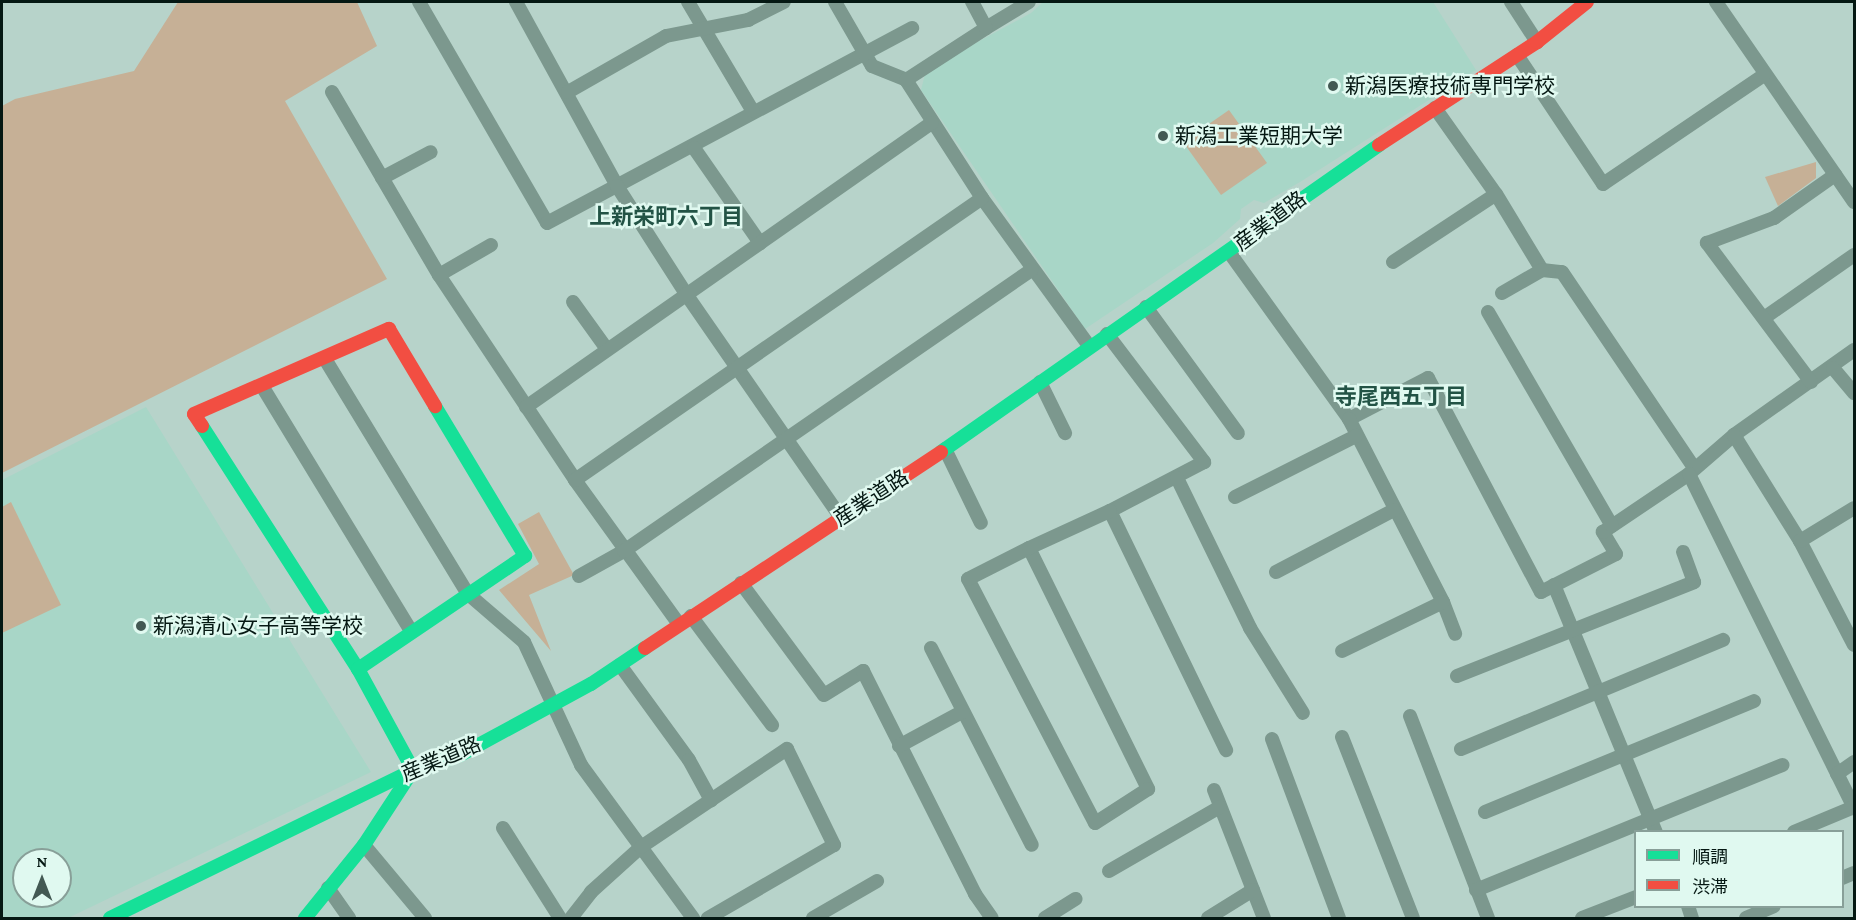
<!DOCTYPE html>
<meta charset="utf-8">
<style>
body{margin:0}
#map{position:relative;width:1856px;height:920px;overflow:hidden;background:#b7d3ca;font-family:"Crimson Pro","Noto Sans JP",serif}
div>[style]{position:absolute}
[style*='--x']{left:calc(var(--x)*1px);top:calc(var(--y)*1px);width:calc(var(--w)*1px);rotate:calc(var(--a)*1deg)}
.built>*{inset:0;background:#a8d6c7}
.green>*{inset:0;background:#c6b096}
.street>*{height:14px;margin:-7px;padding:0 7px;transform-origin:7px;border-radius:7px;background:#7c988e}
.fast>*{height:14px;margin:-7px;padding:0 7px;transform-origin:7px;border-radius:7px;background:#16e098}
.jam>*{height:14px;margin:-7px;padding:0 7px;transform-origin:7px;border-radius:7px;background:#f24e42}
.dots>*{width:16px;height:16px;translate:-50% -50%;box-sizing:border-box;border:3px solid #e0f9f0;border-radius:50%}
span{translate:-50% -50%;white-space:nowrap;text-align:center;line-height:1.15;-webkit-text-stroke:5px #e0f9f0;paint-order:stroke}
.poi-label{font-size:21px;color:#051813}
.left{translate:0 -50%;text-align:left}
.street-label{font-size:21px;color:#051813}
.neighbourhood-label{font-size:22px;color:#225345;font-weight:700}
.frame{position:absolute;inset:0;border:3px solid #051813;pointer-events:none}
.legend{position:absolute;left:1634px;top:830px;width:210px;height:78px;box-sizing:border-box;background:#e0f9f0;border:2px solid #889f98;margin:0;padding:8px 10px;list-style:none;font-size:18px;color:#051813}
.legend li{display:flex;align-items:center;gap:12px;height:30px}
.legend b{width:30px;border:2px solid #889f98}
.north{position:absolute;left:12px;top:848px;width:60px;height:60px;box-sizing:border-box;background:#e0f9f0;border:2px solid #889f98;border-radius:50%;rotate:0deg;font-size:16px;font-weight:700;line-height:24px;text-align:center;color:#051813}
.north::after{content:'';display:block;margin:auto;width:21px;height:27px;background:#435953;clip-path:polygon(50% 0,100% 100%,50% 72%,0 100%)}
</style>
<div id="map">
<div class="built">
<div style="clip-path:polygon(1043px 2px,1433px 2px,1476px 70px,1300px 182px,1264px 203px,1254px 200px,1241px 209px,1240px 219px,1213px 243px,1085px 329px,921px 90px,926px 70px,1031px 13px)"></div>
<div style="clip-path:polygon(evenodd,146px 407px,371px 772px,68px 918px,2px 918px,2px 480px,146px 407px,24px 860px,60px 860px,60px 896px,24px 896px,24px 860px)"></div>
</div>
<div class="green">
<div style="clip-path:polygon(178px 2px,357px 2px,377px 46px,285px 101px,387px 279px,2px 473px,2px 106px,15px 99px,134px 71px)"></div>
<div style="clip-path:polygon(1229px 110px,1267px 163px,1221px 195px,1183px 142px)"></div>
<div style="clip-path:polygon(1816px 162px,1816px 178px,1778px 206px,1765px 177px)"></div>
<div style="clip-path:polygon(11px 502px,61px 605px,2px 633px,2px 507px)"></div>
<div style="clip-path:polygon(539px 512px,574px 575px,529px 595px,551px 651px,499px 590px,539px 564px,518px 524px)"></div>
</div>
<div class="street">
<div style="--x:419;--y:2;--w:255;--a:59.9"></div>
<div style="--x:547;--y:223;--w:414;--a:-28.1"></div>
<div style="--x:516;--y:2;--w:210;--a:61.2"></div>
<div style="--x:617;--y:186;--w:128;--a:57.4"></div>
<div style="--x:686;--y:294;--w:272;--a:55.3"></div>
<div style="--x:688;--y:2;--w:126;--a:59.3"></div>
<div style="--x:835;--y:2;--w:74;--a:60"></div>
<div style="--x:872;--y:66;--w:37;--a:22"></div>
<div style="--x:906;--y:80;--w:140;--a:57.2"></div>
<div style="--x:982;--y:198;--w:183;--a:54.1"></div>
<div style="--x:1511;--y:2;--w:48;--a:57"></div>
<div style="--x:1716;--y:2;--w:243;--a:55.4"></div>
<div style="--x:986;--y:28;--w:50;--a:-31.2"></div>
<div style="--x:1517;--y:55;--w:155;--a:56.3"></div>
<div style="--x:1603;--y:184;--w:194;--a:-34.1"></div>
<div style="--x:906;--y:80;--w:95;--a:-33"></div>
<div style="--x:986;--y:28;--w:30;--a:-118"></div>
<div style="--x:332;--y:92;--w:212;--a:59.7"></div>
<div style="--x:439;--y:275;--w:246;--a:56.4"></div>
<div style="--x:575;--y:480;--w:178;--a:54.2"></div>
<div style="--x:568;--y:92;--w:113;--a:-29.7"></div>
<div style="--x:666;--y:36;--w:84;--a:-11"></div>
<div style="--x:748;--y:20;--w:40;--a:-26.6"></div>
<div style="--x:1435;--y:108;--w:105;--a:54.7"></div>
<div style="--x:1496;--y:194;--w:89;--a:58.8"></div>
<div style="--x:1542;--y:270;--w:20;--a:6"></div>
<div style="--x:1562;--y:272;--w:236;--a:56"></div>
<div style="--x:694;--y:148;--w:116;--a:55.2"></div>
<div style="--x:382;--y:178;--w:55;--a:-28"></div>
<div style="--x:1229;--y:252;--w:206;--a:54.3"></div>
<div style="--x:1349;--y:419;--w:89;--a:-27.4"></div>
<div style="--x:1428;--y:378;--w:242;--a:62.2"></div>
<div style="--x:1541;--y:592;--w:84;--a:-26.9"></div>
<div style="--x:1616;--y:554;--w:26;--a:-121"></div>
<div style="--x:1603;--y:532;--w:104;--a:-34"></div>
<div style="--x:1689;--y:474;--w:60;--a:-40.9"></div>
<div style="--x:1734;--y:435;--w:147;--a:-35.3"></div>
<div style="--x:1393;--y:262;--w:123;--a:-33.4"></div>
<div style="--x:439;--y:275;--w:60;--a:-30"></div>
<div style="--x:1502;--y:293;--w:46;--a:-29.9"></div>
<div style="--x:573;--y:302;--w:57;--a:54.3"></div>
<div style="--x:1146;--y:307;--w:156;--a:53.9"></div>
<div style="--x:1488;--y:312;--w:247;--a:59.9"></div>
<div style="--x:1764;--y:318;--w:110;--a:-35"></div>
<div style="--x:1107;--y:334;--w:161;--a:52.8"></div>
<div style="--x:1204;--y:462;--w:106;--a:152.5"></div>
<div style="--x:1110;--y:511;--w:266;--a:64.1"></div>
<div style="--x:325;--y:359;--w:274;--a:58.7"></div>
<div style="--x:467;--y:593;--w:75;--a:40.7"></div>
<div style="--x:524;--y:642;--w:136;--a:65.1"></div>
<div style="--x:581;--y:765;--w:190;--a:53.8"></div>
<div style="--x:1833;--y:368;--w:33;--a:50"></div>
<div style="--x:1040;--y:382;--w:57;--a:63.9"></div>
<div style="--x:1811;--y:382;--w:174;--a:-126.8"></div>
<div style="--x:1707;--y:243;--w:72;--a:-20.5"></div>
<div style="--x:1774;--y:218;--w:75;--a:-35.2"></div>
<div style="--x:262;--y:386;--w:287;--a:58.7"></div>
<div style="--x:526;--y:407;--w:495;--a:-35"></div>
<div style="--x:1349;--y:419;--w:206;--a:62.8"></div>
<div style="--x:1443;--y:602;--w:34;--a:69"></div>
<div style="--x:1734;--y:435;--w:125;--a:58.1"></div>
<div style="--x:1800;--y:541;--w:117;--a:62.6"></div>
<div style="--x:945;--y:449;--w:82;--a:64.1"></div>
<div style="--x:1689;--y:474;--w:373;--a:63.7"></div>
<div style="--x:1177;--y:478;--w:167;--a:64"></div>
<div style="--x:1250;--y:628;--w:100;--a:58.1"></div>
<div style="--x:575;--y:480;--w:495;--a:-34.7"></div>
<div style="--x:1235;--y:497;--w:136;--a:-26.8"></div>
<div style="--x:1800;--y:541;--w:63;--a:-31.4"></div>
<div style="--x:1029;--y:548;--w:269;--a:63.7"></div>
<div style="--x:1148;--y:789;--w:63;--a:147.3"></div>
<div style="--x:1095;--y:823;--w:275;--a:-117.5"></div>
<div style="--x:968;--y:579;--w:68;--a:-26.9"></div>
<div style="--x:1029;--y:548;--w:89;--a:-24.6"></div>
<div style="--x:1276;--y:572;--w:133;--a:-27.7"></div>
<div style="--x:579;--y:576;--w:51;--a:-29.1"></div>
<div style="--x:624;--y:551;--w:495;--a:-34.6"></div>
<div style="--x:741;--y:583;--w:139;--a:53.5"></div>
<div style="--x:824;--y:695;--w:46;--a:-31.6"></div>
<div style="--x:863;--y:671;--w:250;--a:63.3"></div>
<div style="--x:975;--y:894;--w:29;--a:55"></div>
<div style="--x:1554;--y:585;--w:267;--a:67.6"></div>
<div style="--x:691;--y:616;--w:136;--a:53.4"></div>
<div style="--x:931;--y:648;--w:221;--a:62.9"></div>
<div style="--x:1342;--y:651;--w:112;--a:-25.9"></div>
<div style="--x:620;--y:665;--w:117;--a:54"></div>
<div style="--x:689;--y:760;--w:46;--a:61.2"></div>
<div style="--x:1457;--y:676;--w:255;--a:-21.6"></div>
<div style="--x:1694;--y:582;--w:32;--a:-110"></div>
<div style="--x:1410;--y:716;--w:217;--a:68.9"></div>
<div style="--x:1342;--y:737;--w:194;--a:68.6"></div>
<div style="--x:1272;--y:739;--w:191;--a:69.5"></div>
<div style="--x:899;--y:746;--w:72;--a:-28.4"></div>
<div style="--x:1461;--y:749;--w:284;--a:-22.6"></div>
<div style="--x:1837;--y:774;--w:21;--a:-35"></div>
<div style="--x:1214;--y:790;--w:137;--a:68.7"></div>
<div style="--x:1485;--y:812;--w:291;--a:-22.4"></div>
<div style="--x:503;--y:828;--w:107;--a:57.7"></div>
<div style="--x:1794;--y:832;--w:65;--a:-22.6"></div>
<div style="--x:364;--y:845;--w:95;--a:50.1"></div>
<div style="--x:1109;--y:871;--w:128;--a:-30"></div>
<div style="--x:1842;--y:878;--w:13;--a:-23"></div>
<div style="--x:328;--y:888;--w:37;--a:55"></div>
<div style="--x:1476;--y:890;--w:331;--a:-22.2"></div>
<div style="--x:1688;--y:906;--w:13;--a:72"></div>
<div style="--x:571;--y:918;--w:33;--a:-52"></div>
<div style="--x:591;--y:892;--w:67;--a:-42"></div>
<div style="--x:641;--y:847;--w:176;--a:-33.9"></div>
<div style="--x:787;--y:749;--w:107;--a:63.9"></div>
<div style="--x:834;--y:845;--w:146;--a:149.9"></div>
<div style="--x:813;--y:918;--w:74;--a:-30"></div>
<div style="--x:1045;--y:918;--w:36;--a:-32"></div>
<div style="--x:1208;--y:918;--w:53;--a:-31.9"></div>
<div style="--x:1582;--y:918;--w:58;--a:-21.3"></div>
<div style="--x:1746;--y:918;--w:30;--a:-23"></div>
</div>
<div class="fast">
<div style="--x:202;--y:426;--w:289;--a:57.3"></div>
<div style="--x:358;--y:669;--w:115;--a:61.4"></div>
<div style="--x:413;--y:770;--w:90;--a:123.2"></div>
<div style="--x:364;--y:845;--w:94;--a:128.9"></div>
<div style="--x:941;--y:452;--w:535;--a:-35.03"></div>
<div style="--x:358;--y:669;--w:202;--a:-34.1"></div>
<div style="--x:525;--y:556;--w:175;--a:-121"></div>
<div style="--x:110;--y:918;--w:337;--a:-26"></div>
<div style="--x:413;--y:770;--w:49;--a:-17.7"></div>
<div style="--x:460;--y:755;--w:149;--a:-28.5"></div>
<div style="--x:591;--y:684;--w:65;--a:-33.7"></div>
</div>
<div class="jam">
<div style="--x:1379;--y:145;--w:189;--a:-33.1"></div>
<div style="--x:1537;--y:42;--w:64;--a:-38.7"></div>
<div style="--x:202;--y:426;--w:14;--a:-124"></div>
<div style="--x:194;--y:414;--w:213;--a:-23.6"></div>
<div style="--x:389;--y:329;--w:90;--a:59.1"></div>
<div style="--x:645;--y:648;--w:355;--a:-33.5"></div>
</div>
<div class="dots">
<div style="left:1333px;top:86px;background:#435953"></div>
<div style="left:1163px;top:136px;background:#435953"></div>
<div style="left:141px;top:626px;background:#435953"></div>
</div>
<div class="poi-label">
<span class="left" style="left:1345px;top:86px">新潟医療技術専門学校</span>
<span class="left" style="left:1175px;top:136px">新潟工業短期大学</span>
<span class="left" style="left:153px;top:626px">新潟清心女子高等学校</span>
</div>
<div class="street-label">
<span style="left:1270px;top:221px;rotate:-37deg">産業道路</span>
<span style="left:871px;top:498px;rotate:-33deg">産業道路</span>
<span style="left:441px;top:759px;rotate:-23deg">産業道路</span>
</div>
<div class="neighbourhood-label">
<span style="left:666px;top:217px">上新栄町六丁目</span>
<span style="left:1401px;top:397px">寺尾西五丁目</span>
</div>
<div class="frame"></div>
<ul class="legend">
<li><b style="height:8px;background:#16e098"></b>順調</li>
<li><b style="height:8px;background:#f24e42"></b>渋滞</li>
</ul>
<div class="north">N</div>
</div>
